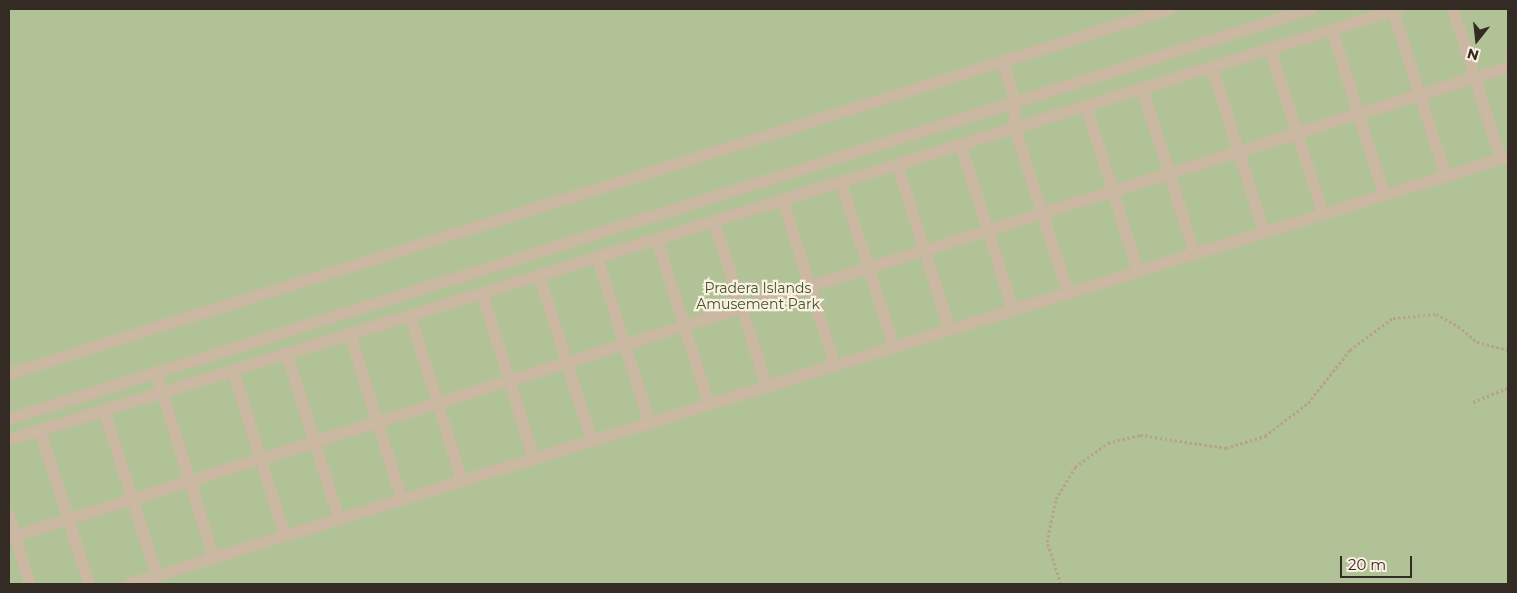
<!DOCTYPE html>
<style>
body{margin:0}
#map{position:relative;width:1517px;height:593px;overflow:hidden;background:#f2e8d7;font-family:Montserrat,sans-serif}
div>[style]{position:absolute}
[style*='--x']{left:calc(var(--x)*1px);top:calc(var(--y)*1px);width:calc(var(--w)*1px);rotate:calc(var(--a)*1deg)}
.green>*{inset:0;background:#b0c296}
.path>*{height:3px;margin-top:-1.5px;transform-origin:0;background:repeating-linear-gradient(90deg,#b7a28d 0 2.5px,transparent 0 5px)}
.lane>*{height:12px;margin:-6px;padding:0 6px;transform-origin:6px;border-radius:6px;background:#cbb8a2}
span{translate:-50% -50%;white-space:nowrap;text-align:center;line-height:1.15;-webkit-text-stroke:4.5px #faf1e3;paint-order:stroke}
.park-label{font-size:14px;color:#415528}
.frame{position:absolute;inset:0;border:10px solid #352b25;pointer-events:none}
.north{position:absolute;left:1452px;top:15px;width:50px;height:50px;-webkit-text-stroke:4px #faf1e3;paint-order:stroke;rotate:196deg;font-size:14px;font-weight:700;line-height:20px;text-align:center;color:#352b25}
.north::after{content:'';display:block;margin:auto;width:18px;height:22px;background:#352b25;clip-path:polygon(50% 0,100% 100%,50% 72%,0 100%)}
.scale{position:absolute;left:1340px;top:556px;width:72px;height:22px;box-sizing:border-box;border:2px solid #352b25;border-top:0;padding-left:6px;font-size:15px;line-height:18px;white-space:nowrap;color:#352b25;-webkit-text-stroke:4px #faf1e3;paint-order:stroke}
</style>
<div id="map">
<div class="green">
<div style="clip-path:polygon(9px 9px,1508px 9px,1508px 584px,9px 584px)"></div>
</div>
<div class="path">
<div style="--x:1473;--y:402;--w:38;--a:-22"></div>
<div style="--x:1061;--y:584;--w:44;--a:-108.4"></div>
<div style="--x:1047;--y:542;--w:44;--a:-78.2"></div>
<div style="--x:1056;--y:499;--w:37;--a:-59"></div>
<div style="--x:1075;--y:467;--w:41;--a:-36"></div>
<div style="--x:1108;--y:443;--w:33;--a:-14"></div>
<div style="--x:1140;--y:435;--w:87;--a:8.6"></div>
<div style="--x:1226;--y:448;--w:41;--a:-17.1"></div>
<div style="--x:1265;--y:436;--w:54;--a:-37.5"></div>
<div style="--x:1308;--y:403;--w:68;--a:-51.6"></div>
<div style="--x:1350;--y:350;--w:54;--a:-36.7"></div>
<div style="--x:1393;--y:318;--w:43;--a:-5.3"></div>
<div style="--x:1436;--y:314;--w:25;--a:29"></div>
<div style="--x:1458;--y:326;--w:25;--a:40"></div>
<div style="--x:1477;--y:342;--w:32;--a:14"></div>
</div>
<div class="lane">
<div style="--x:1453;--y:9;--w:157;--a:72.3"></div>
<div style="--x:1393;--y:11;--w:173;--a:72.2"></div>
<div style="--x:1332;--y:30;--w:173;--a:72.5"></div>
<div style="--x:1270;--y:49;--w:173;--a:72.2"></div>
<div style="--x:1003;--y:61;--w:42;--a:73.3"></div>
<div style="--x:1015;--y:101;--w:27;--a:90"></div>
<div style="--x:1015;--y:128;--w:173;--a:72.2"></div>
<div style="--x:1212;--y:67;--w:173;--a:72.5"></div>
<div style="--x:1142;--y:88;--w:174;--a:72.3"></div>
<div style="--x:1086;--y:106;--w:173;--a:72.5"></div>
<div style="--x:961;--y:145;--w:173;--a:72.5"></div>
<div style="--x:897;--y:164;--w:174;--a:72.3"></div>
<div style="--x:841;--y:182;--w:173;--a:72.2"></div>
<div style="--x:783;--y:200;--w:174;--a:72.6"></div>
<div style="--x:714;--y:221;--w:174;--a:72.3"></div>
<div style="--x:657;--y:239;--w:174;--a:72.6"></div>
<div style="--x:597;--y:257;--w:174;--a:72.3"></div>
<div style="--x:539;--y:275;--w:174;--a:72.3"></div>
<div style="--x:482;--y:293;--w:174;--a:72.6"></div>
<div style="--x:410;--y:315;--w:174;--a:72.6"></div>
<div style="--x:350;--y:334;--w:174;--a:72.6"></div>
<div style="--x:287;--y:354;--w:173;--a:72.5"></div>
<div style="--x:233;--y:370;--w:174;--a:72.6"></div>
<div style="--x:156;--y:373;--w:194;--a:72.6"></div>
<div style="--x:9;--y:374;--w:1217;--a:-17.45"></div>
<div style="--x:104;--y:410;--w:174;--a:72.3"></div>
<div style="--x:9;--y:419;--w:1365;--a:-17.48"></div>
<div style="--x:40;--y:430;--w:162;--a:72.3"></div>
<div style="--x:9;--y:440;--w:1455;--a:-17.23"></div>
<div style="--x:9;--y:516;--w:71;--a:72.8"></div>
<div style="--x:9;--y:538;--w:1571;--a:-17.44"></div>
<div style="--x:130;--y:584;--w:1443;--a:-17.22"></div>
</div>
<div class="park-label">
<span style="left:758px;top:296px">Pradera Islands<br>Amusement Park</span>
</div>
<div class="frame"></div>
<div class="north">N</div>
<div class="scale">20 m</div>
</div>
